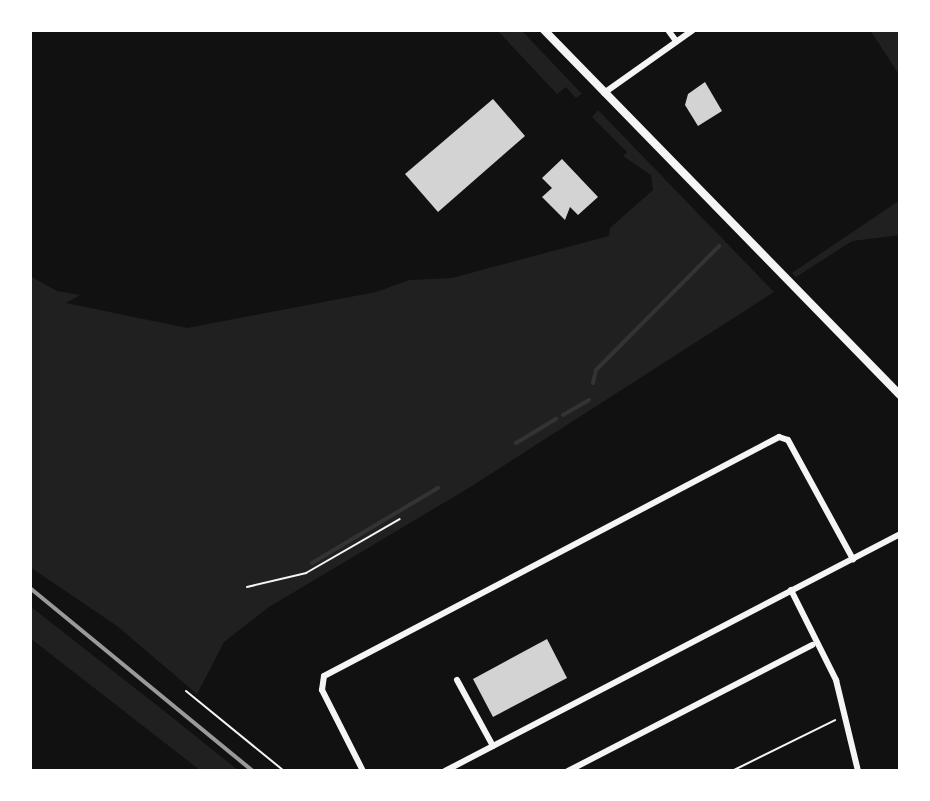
<!DOCTYPE html>
<style>
body{margin:0}
#map{position:relative;width:930px;height:801px;overflow:hidden;background:#111;font-family:Quicksand,sans-serif}
div>[style]{position:absolute}
[style*='--x']{left:calc(var(--x)*1px);top:calc(var(--y)*1px);width:calc(var(--w)*1px);rotate:calc(var(--a)*1deg)}
.green>*{inset:0;background:#202020}
.stream>*{height:4px;margin:-2px;padding:0 2px;transform-origin:2px;border-radius:2px;background:#333}
.building>*{inset:0;background:#d3d3d3}
.path>*{height:2px;margin:-1px;padding:0 1px;transform-origin:1px;border-radius:1px;background:#f5f5f5}
.minor>*{height:6px;margin:-3px;padding:0 3px;transform-origin:3px;border-radius:3px;background:#f5f5f5}
.tertiary>*{height:8px;margin:-4px;padding:0 4px;transform-origin:4px;border-radius:4px;background:#f5f5f5}
.rail>*{height:4px;margin:-2px;padding:0 2px;transform-origin:2px;border-radius:2px;background:#9a9a9a}
span{translate:-50% -50%;white-space:nowrap;text-align:center;line-height:1.15;-webkit-text-stroke:8px #fff;paint-order:stroke}
.frame{position:absolute;inset:0;border:32px solid #fff;pointer-events:none}
</style>
<div id="map">
<div class="green">
<div style="clip-path:polygon(497px 30px,521px 30px,582px 94px,576px 98px,566px 87px,557px 94px)"></div>
<div style="clip-path:polygon(870px 30px,900px 30px,900px 76px)"></div>
<div style="clip-path:polygon(598px 110px,774px 292px,472px 486px,269px 607px,224px 642px,197px 694px,117px 626px,30px 567px,30px 276px,57px 291px,80px 295px,66px 303px,187px 328px,376px 292px,410px 280px,452px 278px,609px 236px,610px 228px,653px 190px,651px 175px,623px 156px,627px 152px,592px 117px)"></div>
<div style="clip-path:polygon(900px 200px,900px 235px,852px 241px,796px 277px,792px 273px)"></div>
<div style="clip-path:polygon(30px 606px,173px 718px,239px 771px,201px 771px,30px 638px)"></div>
</div>
<div class="stream">
<div style="--x:593;--y:383;--w:13;--a:-77"></div>
<div style="--x:596;--y:370;--w:175;--a:-45.2"></div>
<div style="--x:563;--y:415;--w:30;--a:-30"></div>
<div style="--x:516;--y:443;--w:47;--a:-31"></div>
<div style="--x:312;--y:563;--w:147;--a:-30.8"></div>
</div>
<div class="building">
<div style="clip-path:polygon(705px 82px,722px 111px,698px 126px,685px 105px,688px 94px)"></div>
<div style="clip-path:polygon(493px 99px,525px 136px,438px 212px,405px 174px)"></div>
<div style="clip-path:polygon(562px 159px,598px 197px,578px 215px,570px 207px,565px 220px,542px 197px,552px 188px,542px 178px)"></div>
<div style="clip-path:polygon(547px 639px,567px 678px,493px 717px,473px 679px)"></div>
</div>
<div class="path">
<div style="--x:247;--y:587;--w:61;--a:-13.3"></div>
<div style="--x:306;--y:573;--w:108;--a:-29.9"></div>
<div style="--x:186;--y:691;--w:127;--a:39.2"></div>
<div style="--x:732;--y:771;--w:115;--a:-26.3"></div>
</div>
<div class="minor">
<div style="--x:668;--y:30;--w:14;--a:54"></div>
<div style="--x:604;--y:93;--w:109;--a:-35.3"></div>
<div style="--x:791;--y:590;--w:101;--a:63.4"></div>
<div style="--x:836;--y:680;--w:94;--a:76.4"></div>
<div style="--x:457;--y:680;--w:75;--a:61.4"></div>
<div style="--x:363;--y:771;--w:91;--a:-116.8"></div>
<div style="--x:322;--y:690;--w:14;--a:-82"></div>
<div style="--x:324;--y:676;--w:514;--a:-27.71"></div>
<div style="--x:779;--y:437;--w:9;--a:18"></div>
<div style="--x:788;--y:440;--w:136;--a:61.4"></div>
<div style="--x:445;--y:771;--w:513;--a:-27.51"></div>
<div style="--x:568;--y:771;--w:275;--a:-27.3"></div>
</div>
<div class="tertiary">
<div style="--x:544;--y:30;--w:510;--a:45.72"></div>
</div>
<div class="rail">
<div style="--x:30;--y:588;--w:288;--a:39.4"></div>
</div>
<div class="frame"></div>
</div>
